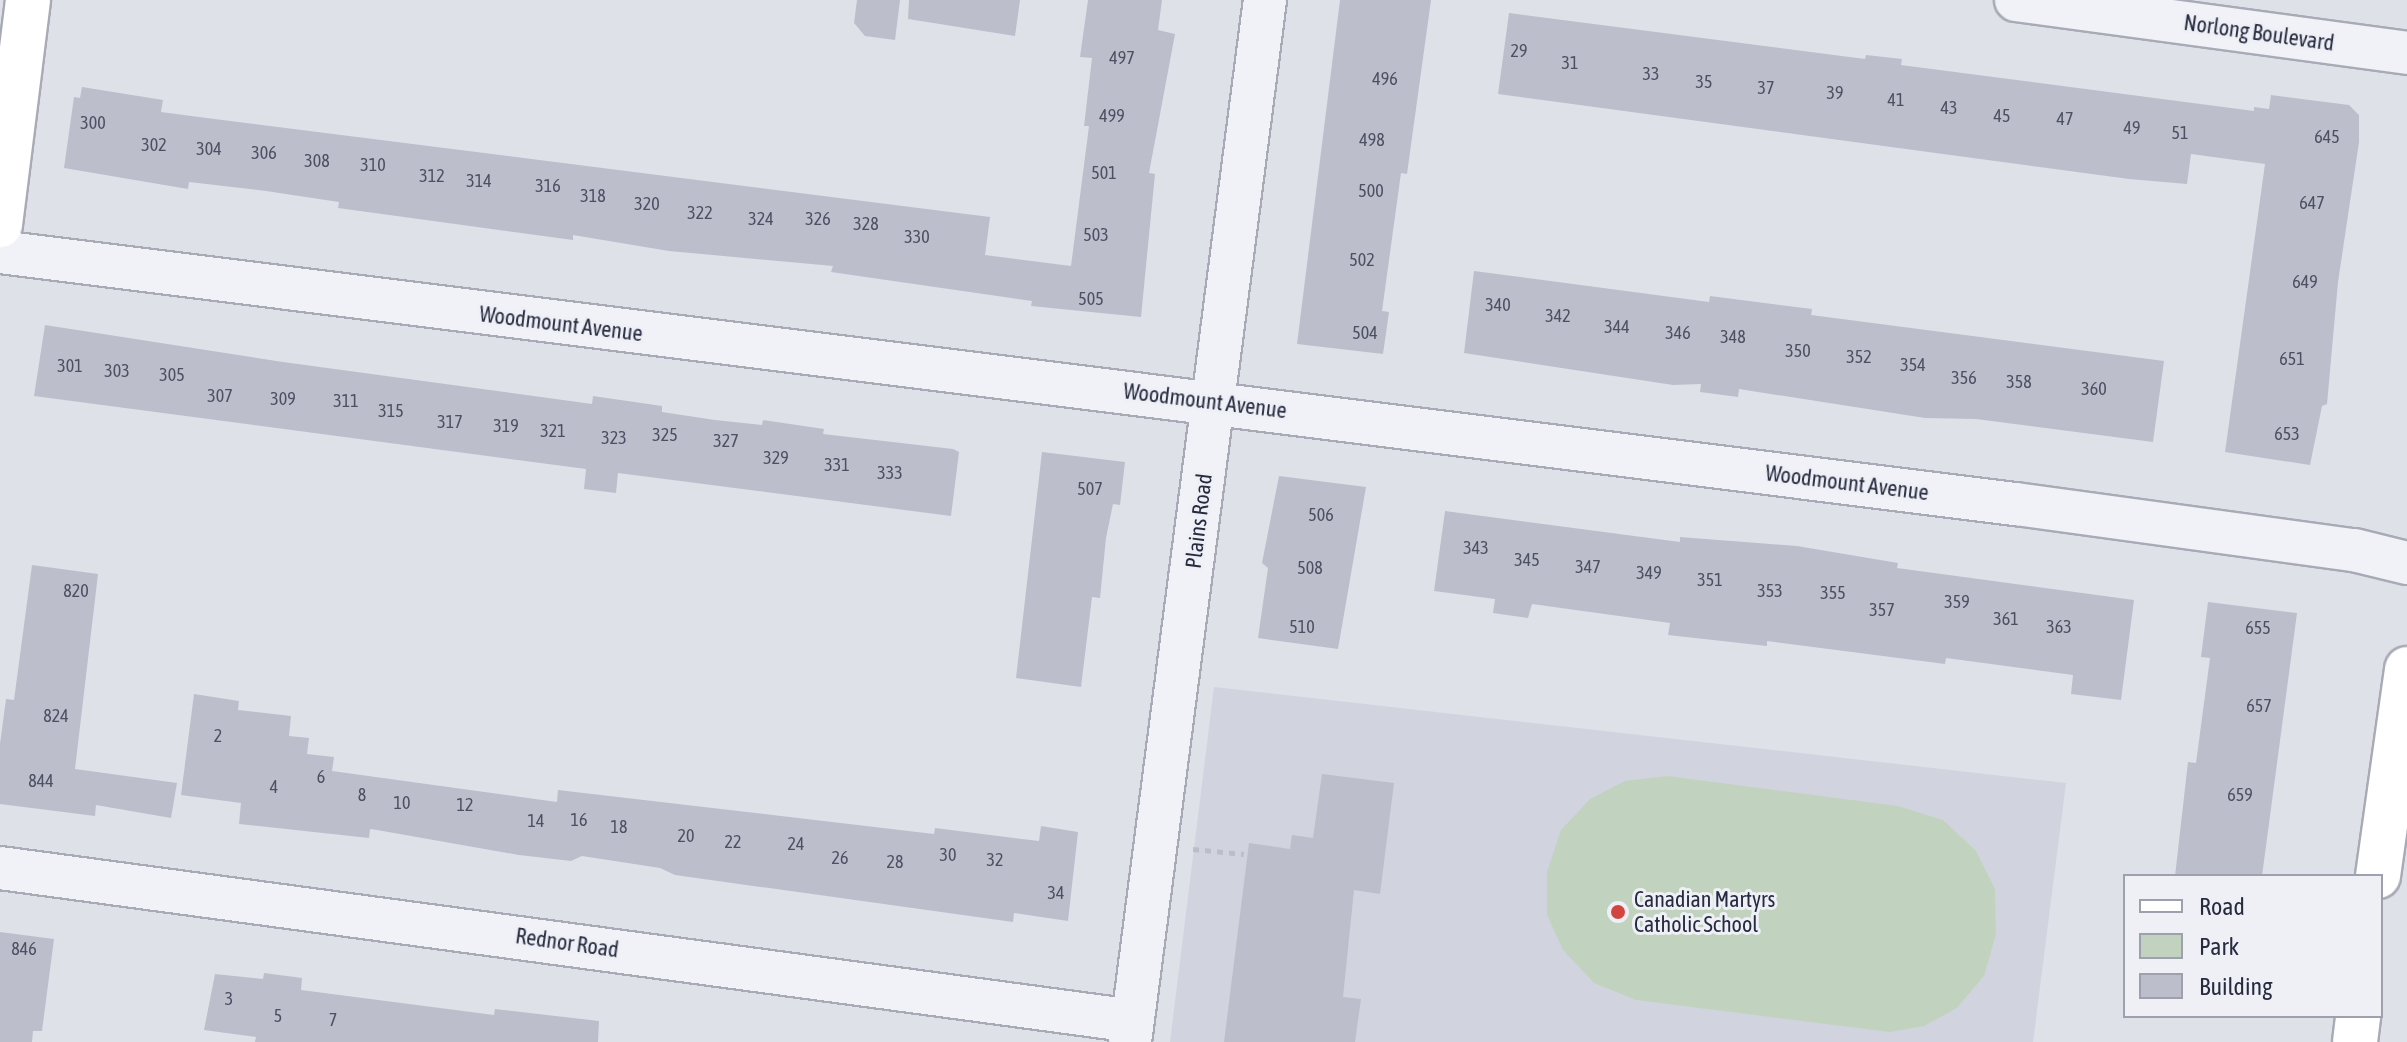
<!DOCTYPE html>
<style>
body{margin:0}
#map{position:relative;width:2407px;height:1042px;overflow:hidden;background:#dfe1e8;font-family:"Asap Condensed",sans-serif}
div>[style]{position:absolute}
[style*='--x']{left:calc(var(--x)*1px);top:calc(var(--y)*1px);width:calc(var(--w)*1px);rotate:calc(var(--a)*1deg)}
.built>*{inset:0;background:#d1d3de}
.green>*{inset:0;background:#c1d3bf}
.building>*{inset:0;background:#bcbecb}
.path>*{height:5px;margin-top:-2.5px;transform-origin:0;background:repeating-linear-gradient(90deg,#bcbec7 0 6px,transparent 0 12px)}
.roads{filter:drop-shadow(2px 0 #a8aab6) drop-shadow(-2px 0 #a8aab6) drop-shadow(0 2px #a8aab6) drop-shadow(0 -2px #a8aab6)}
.street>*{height:42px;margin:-21px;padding:0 21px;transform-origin:21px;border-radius:21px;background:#f1f2f7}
.secondary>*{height:44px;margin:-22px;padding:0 22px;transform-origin:22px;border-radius:22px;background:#fff}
.dots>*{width:22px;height:22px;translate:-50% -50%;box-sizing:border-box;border:4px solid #eef0f6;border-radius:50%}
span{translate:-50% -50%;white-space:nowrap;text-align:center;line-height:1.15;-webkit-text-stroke:6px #eef0f6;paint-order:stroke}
.number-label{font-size:18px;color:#4c5063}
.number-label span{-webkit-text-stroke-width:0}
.street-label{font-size:22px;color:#272b40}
.poi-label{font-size:22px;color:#272b40}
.left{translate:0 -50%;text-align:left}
.legend{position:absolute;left:2123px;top:874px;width:260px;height:144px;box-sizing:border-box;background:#eef0f6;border:2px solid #9ea1ad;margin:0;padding:10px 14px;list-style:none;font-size:24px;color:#272b40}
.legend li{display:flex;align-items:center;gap:16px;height:40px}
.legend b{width:40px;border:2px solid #9ea1ad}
</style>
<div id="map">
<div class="built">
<div style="clip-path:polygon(1214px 687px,2066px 783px,2033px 1042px,1170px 1042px)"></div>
</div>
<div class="green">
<div style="clip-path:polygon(1667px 776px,1898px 806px,1943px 820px,1976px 851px,1995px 889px,1996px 934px,1984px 976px,1957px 1008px,1924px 1026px,1890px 1032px,1636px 1000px,1594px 983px,1563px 950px,1547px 915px,1547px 872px,1561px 830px,1590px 799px,1625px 781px)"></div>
</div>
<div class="building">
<div style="clip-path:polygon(857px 0,900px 0,895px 40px,865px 36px,854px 23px)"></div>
<div style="clip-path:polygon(909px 0,1020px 0,1015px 36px,908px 19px)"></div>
<div style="clip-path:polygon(1088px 0,1162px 0,1158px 30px,1175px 34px,1149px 173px,1155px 174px,1141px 317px,1031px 306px,1032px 301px,831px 272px,833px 266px,669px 251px,573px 235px,573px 240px,338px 208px,339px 202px,266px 191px,189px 182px,188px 189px,64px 168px,74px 97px,80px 98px,82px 87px,163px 100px,161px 112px,199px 117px,990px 217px,985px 255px,1071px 266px,1089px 126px,1084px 126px,1092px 58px,1080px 57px)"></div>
<div style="clip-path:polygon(1340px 0,1431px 0,1407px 174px,1401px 173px,1382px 311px,1389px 312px,1383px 354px,1297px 344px)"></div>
<div style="clip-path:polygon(1509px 13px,1865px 59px,1866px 55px,1902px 59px,1901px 65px,2254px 111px,2254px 107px,2269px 109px,2271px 95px,2349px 105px,2359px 115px,2359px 142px,2338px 282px,2327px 404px,2322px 406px,2310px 465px,2225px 452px,2265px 164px,2191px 154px,2187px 184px,2129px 179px,1498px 94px)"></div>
<div style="clip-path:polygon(1474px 271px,1709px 302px,1710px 296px,1812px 309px,1811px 315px,2164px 361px,2153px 442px,1976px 419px,1925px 418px,1739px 389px,1738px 397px,1700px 392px,1701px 384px,1673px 385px,1464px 353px)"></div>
<div style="clip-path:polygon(45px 325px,283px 362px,592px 404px,593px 396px,662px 406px,662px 412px,715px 420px,762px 425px,763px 420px,824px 429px,823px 434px,953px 449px,959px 452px,951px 516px,618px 473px,616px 493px,584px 489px,586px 469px,34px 396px)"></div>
<div style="clip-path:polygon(1042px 452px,1125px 462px,1120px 505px,1113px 504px,1106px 538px,1100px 598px,1092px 597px,1081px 687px,1016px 678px)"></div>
<div style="clip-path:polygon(1279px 476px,1366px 487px,1338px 649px,1258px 638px,1268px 568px,1262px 563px)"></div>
<div style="clip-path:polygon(1445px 511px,1680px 542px,1680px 537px,1797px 546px,1898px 563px,1897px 568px,2134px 600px,2121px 700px,2071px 694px,2073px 675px,1946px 658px,1945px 664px,1767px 641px,1767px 646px,1668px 635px,1670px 623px,1532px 604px,1528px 618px,1493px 613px,1495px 599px,1434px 591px)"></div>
<div style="clip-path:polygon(32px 565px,98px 574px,75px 769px,177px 783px,171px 818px,96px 805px,95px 816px,0 804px,0 744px,6px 699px,14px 700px)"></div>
<div style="clip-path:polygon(2208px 602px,2297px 613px,2262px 876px,2175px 876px,2188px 762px,2196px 763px,2210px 658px,2201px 657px)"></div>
<div style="clip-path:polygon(194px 694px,239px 701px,238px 710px,291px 716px,289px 736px,309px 738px,307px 754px,334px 757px,332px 771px,557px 802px,558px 790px,934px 834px,935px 828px,1039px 841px,1041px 826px,1078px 832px,1068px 921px,1014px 913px,1013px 922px,675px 875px,660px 868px,582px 856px,571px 861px,519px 855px,377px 830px,370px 829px,369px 838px,239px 824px,241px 803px,181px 795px)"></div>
<div style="clip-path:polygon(1322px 774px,1394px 783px,1380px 894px,1354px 890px,1343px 997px,1361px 999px,1355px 1042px,1224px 1042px,1249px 843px,1290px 849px,1292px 835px,1313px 838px)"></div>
<div style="clip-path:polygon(0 932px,54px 939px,42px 1031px,33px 1031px,32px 1042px,0 1042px)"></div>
<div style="clip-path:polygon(264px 973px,302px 978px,301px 990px,494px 1015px,495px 1009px,599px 1021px,598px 1042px,255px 1042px,256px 1037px,204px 1030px,215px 974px,263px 979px)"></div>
</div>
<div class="path">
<div style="--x:1193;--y:849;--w:51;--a:5.6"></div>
</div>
<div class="roads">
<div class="street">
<div style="--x:2016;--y:0;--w:395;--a:7.7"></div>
<div style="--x:0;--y:252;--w:2032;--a:7.13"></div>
<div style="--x:2016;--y:504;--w:341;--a:7.8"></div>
<div style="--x:2354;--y:550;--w:55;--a:13.8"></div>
<div style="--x:0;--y:868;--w:1143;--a:7.69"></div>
<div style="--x:1130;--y:1042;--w:1051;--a:-82.62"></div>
</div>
<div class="secondary">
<div style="--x:0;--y:225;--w:227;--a:-82.9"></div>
<div style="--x:2378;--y:876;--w:209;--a:-82"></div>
<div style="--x:2355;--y:1042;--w:26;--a:-83"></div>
</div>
</div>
<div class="dots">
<div style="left:1618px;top:912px;background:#d2463f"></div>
</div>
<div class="number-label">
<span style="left:1519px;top:51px">29</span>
<span style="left:1122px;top:58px">497</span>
<span style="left:1570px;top:63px">31</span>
<span style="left:1651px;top:74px">33</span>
<span style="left:1385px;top:79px">496</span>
<span style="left:1704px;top:82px">35</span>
<span style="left:1766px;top:88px">37</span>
<span style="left:1835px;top:93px">39</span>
<span style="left:1896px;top:100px">41</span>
<span style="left:1949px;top:108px">43</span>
<span style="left:1112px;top:116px">499</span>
<span style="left:2002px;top:116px">45</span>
<span style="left:2065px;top:119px">47</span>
<span style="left:93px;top:123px">300</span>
<span style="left:2132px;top:128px">49</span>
<span style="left:2180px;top:133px">51</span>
<span style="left:2327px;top:137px">645</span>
<span style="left:1372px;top:140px">498</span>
<span style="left:154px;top:145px">302</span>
<span style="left:209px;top:149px">304</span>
<span style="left:264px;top:153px">306</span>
<span style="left:317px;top:161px">308</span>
<span style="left:373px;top:165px">310</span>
<span style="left:1104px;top:173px">501</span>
<span style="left:432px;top:176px">312</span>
<span style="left:479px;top:181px">314</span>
<span style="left:548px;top:186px">316</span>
<span style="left:1371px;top:191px">500</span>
<span style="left:593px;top:196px">318</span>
<span style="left:2312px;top:203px">647</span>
<span style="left:647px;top:204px">320</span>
<span style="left:700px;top:213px">322</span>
<span style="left:761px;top:219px">324</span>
<span style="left:818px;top:219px">326</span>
<span style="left:866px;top:224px">328</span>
<span style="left:1096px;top:235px">503</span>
<span style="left:917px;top:237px">330</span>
<span style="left:1362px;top:260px">502</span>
<span style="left:2305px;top:282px">649</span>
<span style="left:1091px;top:299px">505</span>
<span style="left:1498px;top:305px">340</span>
<span style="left:1558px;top:316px">342</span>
<span style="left:1617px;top:327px">344</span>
<span style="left:1365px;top:333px">504</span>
<span style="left:1678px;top:333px">346</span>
<span style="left:1733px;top:337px">348</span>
<span style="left:1798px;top:351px">350</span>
<span style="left:1859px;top:357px">352</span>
<span style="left:2292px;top:359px">651</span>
<span style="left:1913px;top:365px">354</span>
<span style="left:70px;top:366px">301</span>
<span style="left:117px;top:371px">303</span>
<span style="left:172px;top:375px">305</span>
<span style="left:1964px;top:378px">356</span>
<span style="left:2019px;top:382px">358</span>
<span style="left:2094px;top:389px">360</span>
<span style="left:220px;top:396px">307</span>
<span style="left:283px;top:399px">309</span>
<span style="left:346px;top:401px">311</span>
<span style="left:391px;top:411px">315</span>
<span style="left:450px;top:422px">317</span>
<span style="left:506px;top:426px">319</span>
<span style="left:553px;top:431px">321</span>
<span style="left:2287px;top:434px">653</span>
<span style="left:665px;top:435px">325</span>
<span style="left:614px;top:438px">323</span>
<span style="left:726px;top:441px">327</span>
<span style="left:776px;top:458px">329</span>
<span style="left:837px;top:465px">331</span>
<span style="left:890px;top:473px">333</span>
<span style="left:1090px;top:489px">507</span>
<span style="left:1321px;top:515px">506</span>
<span style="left:1476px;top:548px">343</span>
<span style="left:1527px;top:560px">345</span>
<span style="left:1588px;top:567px">347</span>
<span style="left:1310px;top:568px">508</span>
<span style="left:1649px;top:573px">349</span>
<span style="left:1710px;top:580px">351</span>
<span style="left:76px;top:591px">820</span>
<span style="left:1770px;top:591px">353</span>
<span style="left:1833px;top:593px">355</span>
<span style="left:1957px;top:602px">359</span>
<span style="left:1882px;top:610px">357</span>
<span style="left:2006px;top:619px">361</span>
<span style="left:1302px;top:627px">510</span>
<span style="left:2059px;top:627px">363</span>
<span style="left:2258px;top:628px">655</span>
<span style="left:2259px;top:706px">657</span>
<span style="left:56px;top:716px">824</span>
<span style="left:218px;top:736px">2</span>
<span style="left:321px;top:777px">6</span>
<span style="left:41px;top:781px">844</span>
<span style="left:274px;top:787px">4</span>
<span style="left:362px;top:795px">8</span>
<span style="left:2240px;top:795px">659</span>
<span style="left:402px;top:803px">10</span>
<span style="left:465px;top:805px">12</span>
<span style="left:579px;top:820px">16</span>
<span style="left:536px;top:821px">14</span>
<span style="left:619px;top:827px">18</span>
<span style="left:686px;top:836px">20</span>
<span style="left:733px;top:842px">22</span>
<span style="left:796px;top:844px">24</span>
<span style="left:948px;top:855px">30</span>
<span style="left:840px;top:858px">26</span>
<span style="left:995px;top:860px">32</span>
<span style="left:895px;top:862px">28</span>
<span style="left:1056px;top:893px">34</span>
<span style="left:24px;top:949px">846</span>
<span style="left:229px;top:999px">3</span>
<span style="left:278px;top:1016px">5</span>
<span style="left:333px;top:1020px">7</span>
</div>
<div class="street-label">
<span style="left:2259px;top:33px;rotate:8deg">Norlong Boulevard</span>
<span style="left:561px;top:324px;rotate:7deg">Woodmount Avenue</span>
<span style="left:1205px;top:401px;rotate:7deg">Woodmount Avenue</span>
<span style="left:1847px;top:483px;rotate:7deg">Woodmount Avenue</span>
<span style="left:1199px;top:521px;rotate:-83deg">Plains Road</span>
<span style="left:567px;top:943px;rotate:8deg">Rednor Road</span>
</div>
<div class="poi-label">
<span class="left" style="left:1634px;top:912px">Canadian Martyrs<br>Catholic School</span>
</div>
<ul class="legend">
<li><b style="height:10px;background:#fff"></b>Road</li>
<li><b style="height:22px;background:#c1d3bf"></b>Park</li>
<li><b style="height:22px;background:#bcbecb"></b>Building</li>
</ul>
</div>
